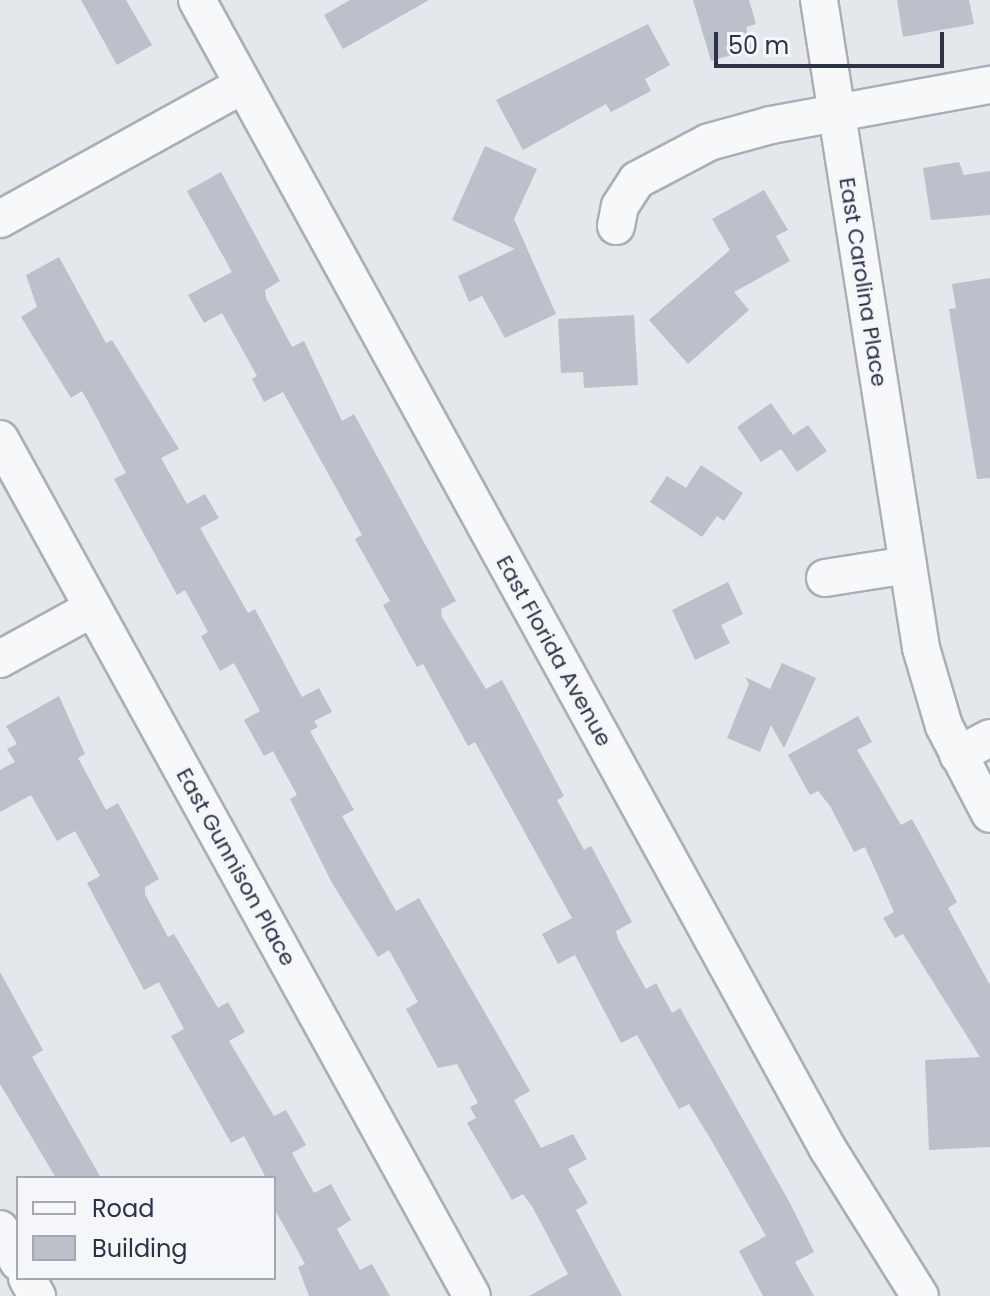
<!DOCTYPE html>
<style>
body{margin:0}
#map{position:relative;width:990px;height:1296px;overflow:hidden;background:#e4e7ec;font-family:Poppins,sans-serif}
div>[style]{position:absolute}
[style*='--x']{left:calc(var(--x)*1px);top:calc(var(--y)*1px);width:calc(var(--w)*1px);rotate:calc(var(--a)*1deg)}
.building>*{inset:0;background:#bbc0ca}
.roads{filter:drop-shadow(2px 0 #a9aeb7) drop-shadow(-2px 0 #a9aeb7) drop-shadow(0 2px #a9aeb7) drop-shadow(0 -2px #a9aeb7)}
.minor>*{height:36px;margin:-18px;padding:0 18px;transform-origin:18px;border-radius:18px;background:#f7f8fa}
span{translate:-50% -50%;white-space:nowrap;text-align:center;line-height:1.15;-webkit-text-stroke:6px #f4f6f9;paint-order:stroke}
.street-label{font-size:22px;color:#2b3445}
.legend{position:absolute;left:16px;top:1176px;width:260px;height:104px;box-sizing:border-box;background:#f4f6f9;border:2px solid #a4a8b1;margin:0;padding:10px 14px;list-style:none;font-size:24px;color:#2b3445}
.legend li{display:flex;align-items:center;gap:16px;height:40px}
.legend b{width:40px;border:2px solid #a4a8b1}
.scale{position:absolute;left:714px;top:32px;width:230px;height:36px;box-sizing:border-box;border:4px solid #2b3445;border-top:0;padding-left:10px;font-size:24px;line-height:28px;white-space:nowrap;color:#2b3445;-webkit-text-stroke:6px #f4f6f9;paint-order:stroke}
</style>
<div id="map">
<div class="building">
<div style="clip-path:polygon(81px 0,126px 0,152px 45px,117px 65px)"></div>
<div style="clip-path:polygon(350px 0,429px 0,343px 49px,324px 15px)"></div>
<div style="clip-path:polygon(693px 0,749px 0,756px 24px,746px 27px,752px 49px,711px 61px)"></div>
<div style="clip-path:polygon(897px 0,969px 0,974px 24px,903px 37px)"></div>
<div style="clip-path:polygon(648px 24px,670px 65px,645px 79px,651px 91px,611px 112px,606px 104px,523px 150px,496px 100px)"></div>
<div style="clip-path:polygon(485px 146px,537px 169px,514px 219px,556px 314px,505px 338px,482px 296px,469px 302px,458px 276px,515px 249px,452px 220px)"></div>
<div style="clip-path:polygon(959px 162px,964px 175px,990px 171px,990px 215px,931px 220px,923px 168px)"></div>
<div style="clip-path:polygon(221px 172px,280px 281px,265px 290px,266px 298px,292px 347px,304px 341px,342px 421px,354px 414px,456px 601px,441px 609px,442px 617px,486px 689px,502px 680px,564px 796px,557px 800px,584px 850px,591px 846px,632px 922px,616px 931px,618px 939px,646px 989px,656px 983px,672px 1013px,680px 1008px,791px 1205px,814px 1252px,795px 1262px,814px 1296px,763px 1296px,739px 1251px,766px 1236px,710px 1138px,689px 1104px,679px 1109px,637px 1035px,621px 1043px,575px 955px,558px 964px,542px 934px,572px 918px,475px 742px,468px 746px,423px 664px,417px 667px,383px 605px,390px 601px,355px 539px,362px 535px,283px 392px,264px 402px,252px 379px,257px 376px,222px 313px,204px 323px,188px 295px,232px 272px,187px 191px)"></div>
<div style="clip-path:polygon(764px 190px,788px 230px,776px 236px,790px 261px,734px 292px,749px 310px,688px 364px,649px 320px,730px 250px,712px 219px)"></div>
<div style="clip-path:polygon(59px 257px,106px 343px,112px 340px,179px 449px,161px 458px,187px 504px,205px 494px,219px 518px,200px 528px,248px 613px,255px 609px,302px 697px,319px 688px,332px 712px,314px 721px,318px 727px,310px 731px,354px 810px,342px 816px,396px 911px,419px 898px,530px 1091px,514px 1100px,541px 1148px,573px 1134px,587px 1159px,568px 1169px,588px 1203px,576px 1210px,622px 1296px,529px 1296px,568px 1274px,533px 1208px,523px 1194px,512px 1200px,467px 1123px,476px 1118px,470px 1107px,478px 1103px,457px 1064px,438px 1068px,406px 1009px,418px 1002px,389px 950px,378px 957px,332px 883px,290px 799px,297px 795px,273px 751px,264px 756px,244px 720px,260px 711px,234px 663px,220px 671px,201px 636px,208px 632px,185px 590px,177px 595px,114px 479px,126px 473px,91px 407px,82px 391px,71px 398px,21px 317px,37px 307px,26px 275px)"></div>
<div style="clip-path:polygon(990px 278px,990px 478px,977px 479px,949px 309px,956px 308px,952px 284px)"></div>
<div style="clip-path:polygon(634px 315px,638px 385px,584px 388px,583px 372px,561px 373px,558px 319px)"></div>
<div style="clip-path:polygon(771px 403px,793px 435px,808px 425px,827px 451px,797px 472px,781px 449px,761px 462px,737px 427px)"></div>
<div style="clip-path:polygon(701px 465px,743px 493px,724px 521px,717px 516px,702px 537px,650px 502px,667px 476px,686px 488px)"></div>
<div style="clip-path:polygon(728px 582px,743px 614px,721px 625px,730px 643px,695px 660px,672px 610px)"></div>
<div style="clip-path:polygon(782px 663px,816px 678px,784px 748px,771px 725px,760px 752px,727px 738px,749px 684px,745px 677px,770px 689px)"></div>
<div style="clip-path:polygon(59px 696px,85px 754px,78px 758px,106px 810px,118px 803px,159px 879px,145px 887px,145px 894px,168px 937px,174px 934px,218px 1008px,228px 1002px,245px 1032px,229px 1041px,274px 1116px,286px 1110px,306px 1145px,292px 1153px,314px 1193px,331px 1184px,351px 1220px,337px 1229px,360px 1270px,372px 1264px,390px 1296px,309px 1296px,298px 1267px,305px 1264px,274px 1208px,274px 1178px,266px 1178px,244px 1136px,231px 1143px,171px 1036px,184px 1029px,159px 982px,144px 990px,87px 883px,100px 876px,75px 831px,57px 841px,31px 795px,0 812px,0 770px,15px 762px,7px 749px,17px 744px,6px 726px)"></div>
<div style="clip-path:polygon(858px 716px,872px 742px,857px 750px,901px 825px,912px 819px,957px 902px,948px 908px,990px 985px,990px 1147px,929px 1150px,925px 1060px,980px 1057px,903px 934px,895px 938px,883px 918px,894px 912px,865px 847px,854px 852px,830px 806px,818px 791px,810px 795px,788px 755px)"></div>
<div style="clip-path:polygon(0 972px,43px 1050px,32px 1057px,101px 1178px,56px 1178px,0 1084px)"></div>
</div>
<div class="roads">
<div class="minor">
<div style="--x:197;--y:0;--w:1311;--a:61.23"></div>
<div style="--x:828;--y:1149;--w:173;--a:58"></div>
<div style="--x:819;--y:0;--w:656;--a:81.05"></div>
<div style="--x:921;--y:648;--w:81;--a:73.6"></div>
<div style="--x:944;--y:726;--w:99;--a:62.4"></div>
<div style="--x:0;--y:219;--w:277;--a:-28.9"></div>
<div style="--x:616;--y:226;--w:20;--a:-79"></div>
<div style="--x:620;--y:206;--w:31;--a:-57"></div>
<div style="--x:637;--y:180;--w:81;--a:-27.8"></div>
<div style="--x:709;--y:142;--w:64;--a:-15.3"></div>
<div style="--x:771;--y:125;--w:223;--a:-10.4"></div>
<div style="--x:0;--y:439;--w:978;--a:61.16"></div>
<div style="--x:825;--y:578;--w:84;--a:-8.9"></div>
<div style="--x:0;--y:659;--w:106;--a:-28.7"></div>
<div style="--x:958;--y:755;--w:36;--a:-28"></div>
<div style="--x:0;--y:1229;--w:38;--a:61"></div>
<div style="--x:27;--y:1278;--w:21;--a:61"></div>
</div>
</div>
<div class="street-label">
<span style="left:863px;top:282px;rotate:81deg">East Carolina Place</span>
<span style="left:554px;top:651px;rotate:61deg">East Florida Avenue</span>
<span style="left:236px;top:867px;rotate:61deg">East Gunnison Place</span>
</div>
<ul class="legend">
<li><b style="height:10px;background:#f7f8fa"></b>Road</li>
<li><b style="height:22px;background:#bbc0ca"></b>Building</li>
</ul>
<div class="scale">50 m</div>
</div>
